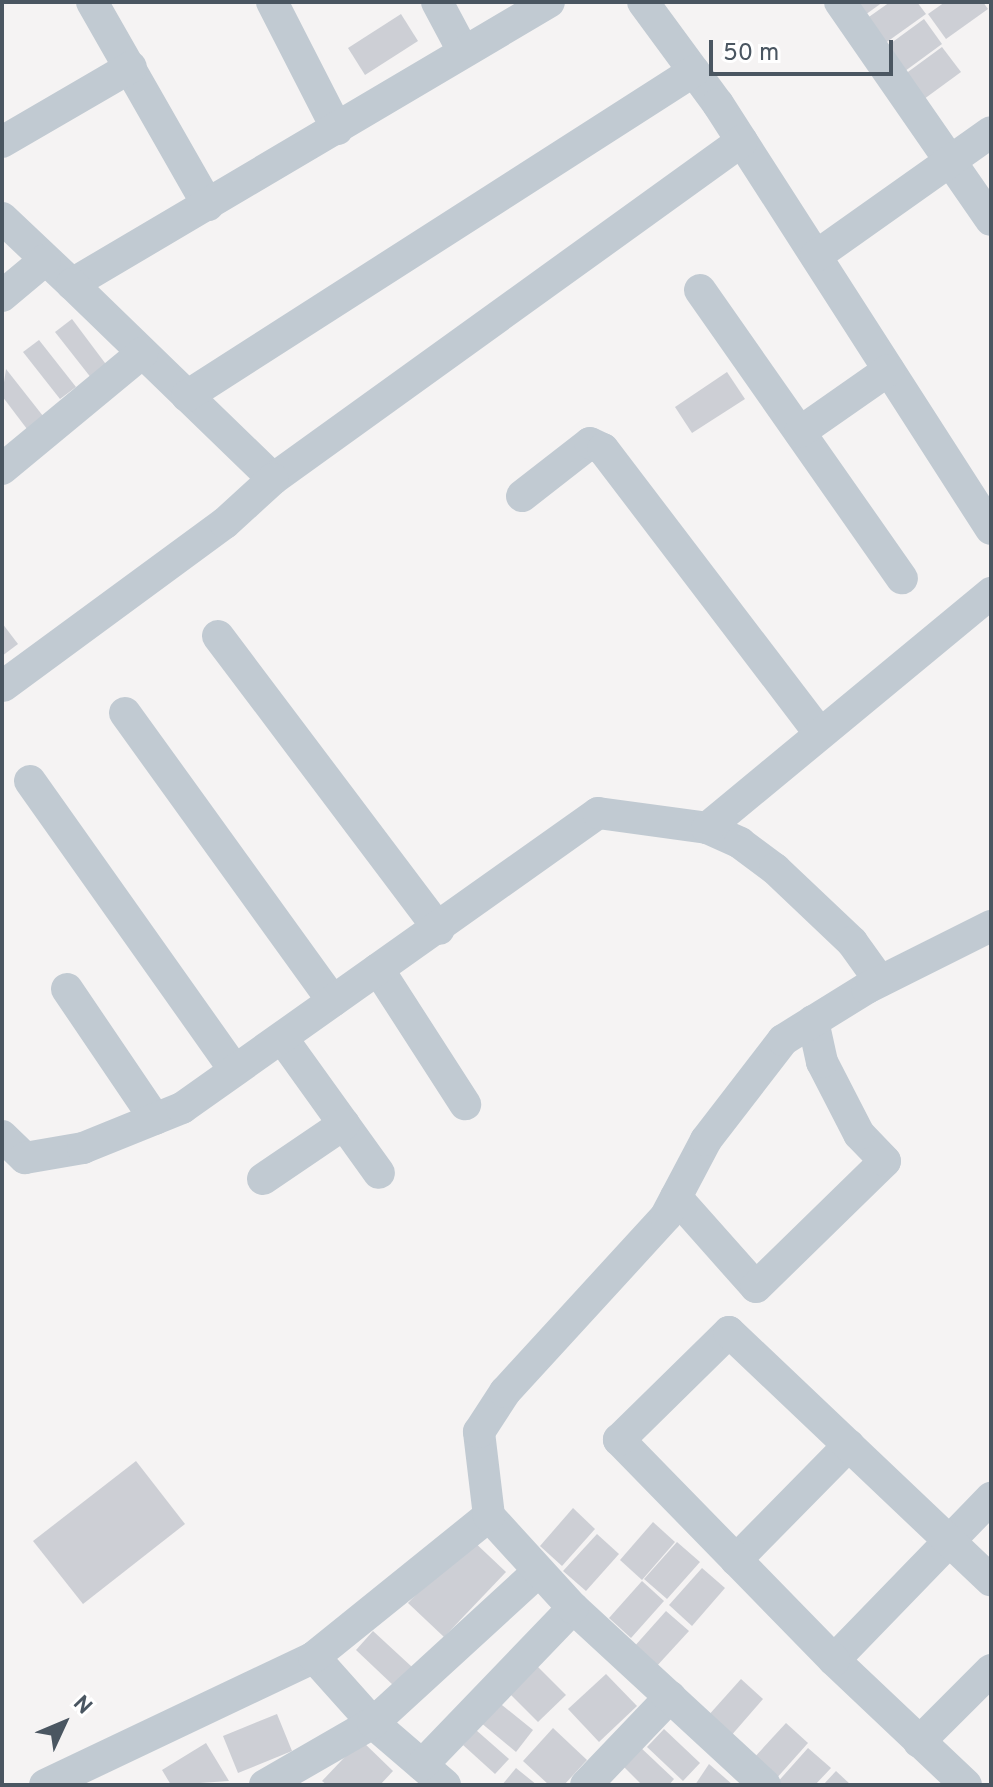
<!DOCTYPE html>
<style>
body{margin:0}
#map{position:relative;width:993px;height:1787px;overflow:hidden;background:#f5f3f3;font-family:Overpass,sans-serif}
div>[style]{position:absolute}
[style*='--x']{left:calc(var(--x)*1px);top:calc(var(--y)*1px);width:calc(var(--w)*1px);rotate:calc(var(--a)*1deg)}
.building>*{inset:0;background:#cdcfd5}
.minor>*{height:32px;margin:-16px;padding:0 16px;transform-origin:16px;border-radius:16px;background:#c1cad2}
span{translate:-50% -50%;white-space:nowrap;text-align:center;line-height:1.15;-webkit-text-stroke:8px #fff;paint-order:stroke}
.frame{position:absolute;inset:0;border:4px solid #4a5661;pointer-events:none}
.north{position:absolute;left:24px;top:1683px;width:80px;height:80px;-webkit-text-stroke:6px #fff;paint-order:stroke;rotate:46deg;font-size:22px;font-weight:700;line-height:32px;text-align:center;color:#4a5661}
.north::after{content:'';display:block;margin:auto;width:28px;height:36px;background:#4a5661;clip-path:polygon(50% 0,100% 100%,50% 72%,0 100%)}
.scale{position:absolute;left:709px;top:40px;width:184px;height:36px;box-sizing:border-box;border:4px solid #4a5661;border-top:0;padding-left:10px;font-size:24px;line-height:28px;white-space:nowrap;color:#4a5661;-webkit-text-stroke:6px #fff;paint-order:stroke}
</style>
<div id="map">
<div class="building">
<div style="clip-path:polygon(856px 2px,883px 2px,865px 15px)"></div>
<div style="clip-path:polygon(890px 2px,917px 2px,926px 14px,884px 44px,866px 19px)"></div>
<div style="clip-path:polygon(945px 2px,983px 2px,988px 9px,946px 39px,928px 14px)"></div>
<div style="clip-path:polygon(401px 14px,418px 41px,365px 75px,348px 48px)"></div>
<div style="clip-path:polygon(924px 19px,942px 44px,901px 74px,883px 49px)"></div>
<div style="clip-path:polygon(942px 47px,961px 72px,920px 102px,901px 77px)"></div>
<div style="clip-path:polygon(72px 319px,108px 367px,92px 379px,55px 332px)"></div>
<div style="clip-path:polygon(39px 340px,76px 387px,60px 399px,23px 352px)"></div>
<div style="clip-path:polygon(6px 369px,43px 416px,27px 429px,2px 396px)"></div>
<div style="clip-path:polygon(727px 372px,745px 399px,692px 433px,675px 407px)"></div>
<div style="clip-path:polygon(2px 623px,18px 644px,2px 656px)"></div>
<div style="clip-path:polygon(136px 1461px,185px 1524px,83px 1604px,33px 1541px)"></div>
<div style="clip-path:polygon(573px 1508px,595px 1529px,562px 1566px,540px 1546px)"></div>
<div style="clip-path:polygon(653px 1522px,675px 1542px,642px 1580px,620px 1560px)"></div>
<div style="clip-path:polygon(597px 1534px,619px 1554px,586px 1591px,563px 1571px)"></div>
<div style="clip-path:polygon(470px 1538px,506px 1572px,444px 1637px,408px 1603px)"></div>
<div style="clip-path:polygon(677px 1542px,700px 1562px,667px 1599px,644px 1579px)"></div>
<div style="clip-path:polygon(702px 1568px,725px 1588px,692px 1626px,669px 1605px)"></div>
<div style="clip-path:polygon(642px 1581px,664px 1601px,631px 1638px,609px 1618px)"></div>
<div style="clip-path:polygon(666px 1611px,689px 1631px,655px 1668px,633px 1648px)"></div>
<div style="clip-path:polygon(373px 1631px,412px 1667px,394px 1686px,356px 1650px)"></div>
<div style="clip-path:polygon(536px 1665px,566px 1695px,538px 1722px,509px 1693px)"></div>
<div style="clip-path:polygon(606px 1674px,637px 1706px,599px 1742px,568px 1709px)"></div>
<div style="clip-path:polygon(741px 1679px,763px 1699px,730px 1737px,707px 1717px)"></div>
<div style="clip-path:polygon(497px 1701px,533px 1730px,516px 1752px,480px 1722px)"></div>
<div style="clip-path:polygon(277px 1714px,292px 1751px,238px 1773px,223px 1736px)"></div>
<div style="clip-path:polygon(786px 1723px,808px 1743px,775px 1780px,752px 1760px)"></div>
<div style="clip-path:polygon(553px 1728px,587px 1760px,564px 1785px,549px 1785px,523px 1761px)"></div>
<div style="clip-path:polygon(664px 1729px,700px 1763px,683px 1781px,647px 1747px)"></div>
<div style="clip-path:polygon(476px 1730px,509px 1759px,495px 1774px,463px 1745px)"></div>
<div style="clip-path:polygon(361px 1740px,393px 1771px,380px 1785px,327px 1785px,322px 1781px)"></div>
<div style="clip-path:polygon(206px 1743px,229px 1781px,171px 1785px,162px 1770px)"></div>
<div style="clip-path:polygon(639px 1746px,674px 1779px,669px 1785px,642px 1785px,621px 1764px)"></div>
<div style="clip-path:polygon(808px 1748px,831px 1768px,815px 1785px,775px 1785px)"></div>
<div style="clip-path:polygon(709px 1764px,733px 1785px,695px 1785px)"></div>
<div style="clip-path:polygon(516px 1768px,537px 1785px,502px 1785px)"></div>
<div style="clip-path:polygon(836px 1771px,851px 1785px,823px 1785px)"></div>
</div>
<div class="minor">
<div style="--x:92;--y:2;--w:234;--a:60.3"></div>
<div style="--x:272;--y:2;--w:143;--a:62.9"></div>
<div style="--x:437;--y:2;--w:55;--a:62"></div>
<div style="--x:643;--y:2;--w:127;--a:53.7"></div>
<div style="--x:718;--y:104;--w:505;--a:57.29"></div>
<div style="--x:840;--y:2;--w:265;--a:55.3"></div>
<div style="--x:2;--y:142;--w:149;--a:-30.2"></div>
<div style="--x:2;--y:218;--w:96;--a:43.3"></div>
<div style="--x:72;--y:284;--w:554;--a:-30.59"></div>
<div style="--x:816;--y:256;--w:214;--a:-35.3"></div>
<div style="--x:72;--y:284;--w:280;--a:44.1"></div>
<div style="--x:273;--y:479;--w:578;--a:-35.78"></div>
<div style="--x:700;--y:290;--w:352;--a:55"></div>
<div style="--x:2;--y:296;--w:56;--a:-39.9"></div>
<div style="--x:187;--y:396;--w:602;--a:-32.66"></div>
<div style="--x:800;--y:432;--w:108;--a:-34.9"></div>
<div style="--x:2;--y:469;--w:182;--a:-39.6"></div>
<div style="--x:522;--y:496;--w:86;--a:-37.9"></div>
<div style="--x:590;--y:443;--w:14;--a:25"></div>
<div style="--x:603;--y:449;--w:358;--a:52.7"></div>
<div style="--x:218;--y:636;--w:367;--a:53"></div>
<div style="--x:3;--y:686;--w:275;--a:-36.3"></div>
<div style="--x:225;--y:523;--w:65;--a:-42.5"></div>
<div style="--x:125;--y:713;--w:355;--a:54.2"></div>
<div style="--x:30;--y:781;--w:354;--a:54.7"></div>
<div style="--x:707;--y:828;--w:36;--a:24"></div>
<div style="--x:740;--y:843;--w:44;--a:36.6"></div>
<div style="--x:775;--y:869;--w:106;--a:43.5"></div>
<div style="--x:852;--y:942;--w:48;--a:54.3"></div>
<div style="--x:378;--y:969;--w:161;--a:57.2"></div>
<div style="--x:67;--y:989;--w:157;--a:55.9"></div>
<div style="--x:282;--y:1038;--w:166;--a:54.3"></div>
<div style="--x:2;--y:1136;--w:32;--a:44"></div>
<div style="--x:25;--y:1158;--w:59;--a:-9.8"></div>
<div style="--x:83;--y:1148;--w:107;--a:-22"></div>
<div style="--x:182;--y:1108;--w:510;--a:-35.34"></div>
<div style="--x:598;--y:813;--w:110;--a:7.8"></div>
<div style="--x:707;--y:828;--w:369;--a:-39.6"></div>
<div style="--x:263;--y:1179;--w:98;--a:-34.2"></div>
<div style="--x:676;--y:1197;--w:120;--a:48.4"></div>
<div style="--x:756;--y:1287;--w:180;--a:-44.3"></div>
<div style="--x:885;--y:1161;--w:37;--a:-134"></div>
<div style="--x:859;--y:1134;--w:81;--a:-117.2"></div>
<div style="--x:822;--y:1062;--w:42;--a:-102.4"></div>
<div style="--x:736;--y:1560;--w:161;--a:-45.5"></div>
<div style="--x:314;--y:1657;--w:89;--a:48.2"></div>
<div style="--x:373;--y:1723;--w:95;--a:40.7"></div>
<div style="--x:834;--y:1660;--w:226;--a:-45.9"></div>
<div style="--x:919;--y:1742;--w:102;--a:-45"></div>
<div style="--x:422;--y:1765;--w:218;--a:-46.1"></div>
<div style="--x:45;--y:1785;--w:298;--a:-25.4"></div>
<div style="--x:314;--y:1657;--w:225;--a:-38.9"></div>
<div style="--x:265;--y:1785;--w:125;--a:-29.9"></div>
<div style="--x:373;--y:1723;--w:224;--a:-42.5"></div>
<div style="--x:586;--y:1785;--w:122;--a:-46.3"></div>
<div style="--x:765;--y:1785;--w:261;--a:-137.3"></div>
<div style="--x:573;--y:1608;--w:125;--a:-132.4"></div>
<div style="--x:489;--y:1516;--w:85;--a:-96.8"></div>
<div style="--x:479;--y:1432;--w:48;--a:-57"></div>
<div style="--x:505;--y:1392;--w:239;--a:-47.5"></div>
<div style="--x:666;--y:1216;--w:86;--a:-62.2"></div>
<div style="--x:706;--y:1140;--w:126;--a:-52.4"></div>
<div style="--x:783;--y:1040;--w:99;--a:-31.8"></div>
<div style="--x:867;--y:988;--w:139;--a:-26.6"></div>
<div style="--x:966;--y:1785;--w:182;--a:-136.6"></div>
<div style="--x:834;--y:1660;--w:308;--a:-134.3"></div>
<div style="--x:619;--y:1440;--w:154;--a:-44.5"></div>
<div style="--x:729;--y:1332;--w:361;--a:43.5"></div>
</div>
<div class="frame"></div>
<div class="north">N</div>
<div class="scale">50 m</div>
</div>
